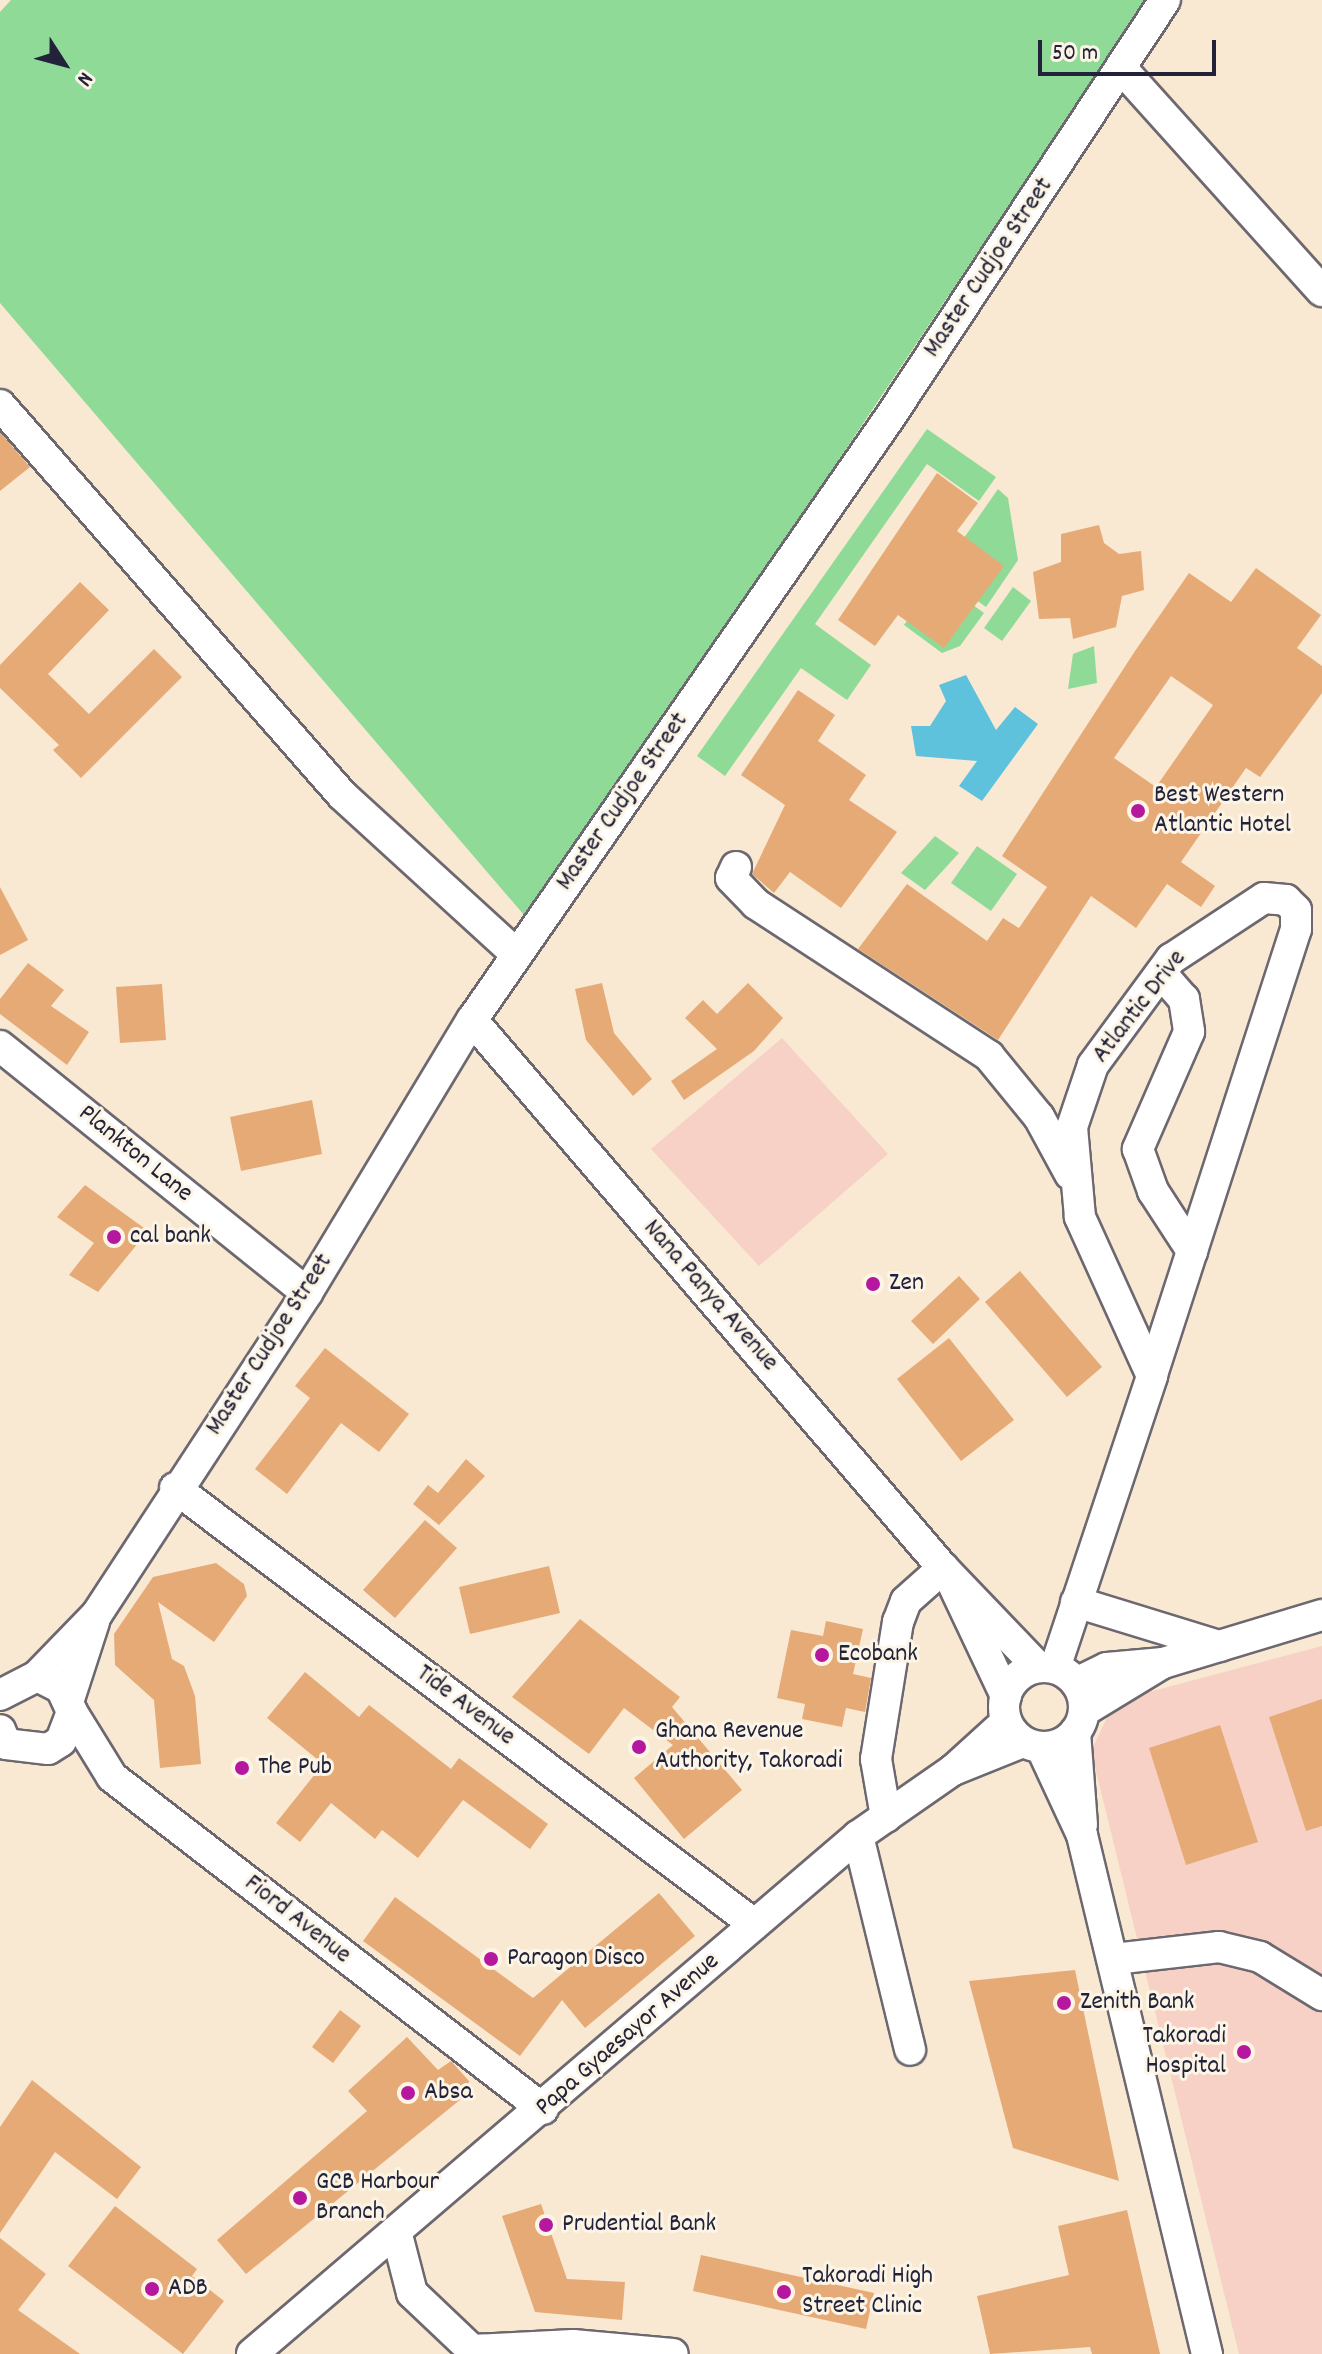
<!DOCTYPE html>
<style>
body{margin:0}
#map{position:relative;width:1322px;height:2354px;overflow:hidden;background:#f9e9d3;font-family:Dekko,sans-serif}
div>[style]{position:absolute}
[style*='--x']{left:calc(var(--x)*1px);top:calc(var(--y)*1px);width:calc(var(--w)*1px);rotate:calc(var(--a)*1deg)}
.built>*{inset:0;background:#f7d1c6}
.green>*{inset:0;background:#8fda97}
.water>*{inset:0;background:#5ec2dc}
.building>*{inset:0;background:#e6aa76}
.roads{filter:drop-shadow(2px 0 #6d6870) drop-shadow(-2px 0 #6d6870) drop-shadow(0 2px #6d6870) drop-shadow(0 -2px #6d6870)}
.minor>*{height:30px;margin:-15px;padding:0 15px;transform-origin:15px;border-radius:15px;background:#fff}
.minor>.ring{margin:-15px;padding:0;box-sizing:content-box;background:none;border:30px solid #fff;border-radius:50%}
.dots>*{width:22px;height:22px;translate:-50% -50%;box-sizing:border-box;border:4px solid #fcf5e5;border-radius:50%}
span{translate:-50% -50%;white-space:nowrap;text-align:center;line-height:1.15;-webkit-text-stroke:6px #fcf5e5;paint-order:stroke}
.street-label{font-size:26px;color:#22223b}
.poi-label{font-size:26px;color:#22223b}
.left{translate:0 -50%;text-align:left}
.right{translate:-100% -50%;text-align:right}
.north{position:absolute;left:24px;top:24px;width:80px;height:80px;-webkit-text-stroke:6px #fcf5e5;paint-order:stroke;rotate:126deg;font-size:22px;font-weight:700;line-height:32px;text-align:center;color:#22223b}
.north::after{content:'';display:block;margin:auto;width:28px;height:36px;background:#22223b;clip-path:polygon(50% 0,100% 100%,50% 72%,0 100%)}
.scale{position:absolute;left:1038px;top:40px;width:178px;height:36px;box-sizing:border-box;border:4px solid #22223b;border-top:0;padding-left:10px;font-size:24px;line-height:28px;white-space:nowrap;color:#22223b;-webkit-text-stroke:6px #fcf5e5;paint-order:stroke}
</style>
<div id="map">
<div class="built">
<div style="clip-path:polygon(782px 1038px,888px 1154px,759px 1266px,651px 1149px)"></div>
<div style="clip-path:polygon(1322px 1646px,1322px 2354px,1239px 2354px,1091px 1751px,1115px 1701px)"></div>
</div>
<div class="green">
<div style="clip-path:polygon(11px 0,1146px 0,530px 922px,0 303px,0 12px)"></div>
<div style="clip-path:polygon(927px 429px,996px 477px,979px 501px,927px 464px,815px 624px,871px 665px,847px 700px,801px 668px,725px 776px,697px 756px)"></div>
<div style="clip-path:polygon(998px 489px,1008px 498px,1018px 560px,986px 607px,939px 574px)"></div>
<div style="clip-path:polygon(937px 579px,984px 613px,960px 646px,942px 653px,904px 625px)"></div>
<div style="clip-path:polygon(1013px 587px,1031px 601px,1002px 641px,984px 628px)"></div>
<div style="clip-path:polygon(1094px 646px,1097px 683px,1068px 689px,1073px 654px)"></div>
<div style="clip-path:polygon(935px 836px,959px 853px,925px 890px,901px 873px)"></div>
<div style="clip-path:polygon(977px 846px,1017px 874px,991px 911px,951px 883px)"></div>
</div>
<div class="water">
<div style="clip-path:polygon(966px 675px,996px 730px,1015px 707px,1038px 724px,982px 801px,959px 786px,977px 761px,916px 756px,911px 726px,930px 726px,946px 701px,939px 685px)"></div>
</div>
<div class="building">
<div style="clip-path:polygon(0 432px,30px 467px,0 491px)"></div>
<div style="clip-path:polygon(937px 473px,978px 503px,957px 531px,1004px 566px,944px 648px,898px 615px,875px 646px,838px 620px)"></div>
<div style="clip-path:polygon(1099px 525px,1104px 543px,1119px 554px,1141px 551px,1144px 590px,1122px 596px,1116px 627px,1073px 639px,1070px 618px,1039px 619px,1033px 572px,1061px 562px,1061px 534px)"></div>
<div style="clip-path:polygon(evenodd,1256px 568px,1321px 615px,1297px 648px,1322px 666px,1322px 693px,1260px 777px,1246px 768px,1181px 862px,1215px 886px,1201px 907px,1167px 884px,1136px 928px,1091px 896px,998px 1040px,858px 949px,907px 884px,987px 941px,1003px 918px,1019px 928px,1047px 887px,1002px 856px,1135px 651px,1189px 573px,1231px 602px,1256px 568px,1171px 676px,1213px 705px,1156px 787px,1114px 758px,1171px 676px)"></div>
<div style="clip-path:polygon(80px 582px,109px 610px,48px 674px,89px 714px,154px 649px,182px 677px,81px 778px,53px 750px,59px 745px,0 688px,0 665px)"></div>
<div style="clip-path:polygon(798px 690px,835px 715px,818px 741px,866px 775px,849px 800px,897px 832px,841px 908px,790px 872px,774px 893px,752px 874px,785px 805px,741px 775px)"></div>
<div style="clip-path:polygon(0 887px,28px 940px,0 955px)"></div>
<div style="clip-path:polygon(28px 963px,64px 990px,51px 1006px,89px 1032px,67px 1065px,0 1014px,0 999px)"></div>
<div style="clip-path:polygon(602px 983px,614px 1033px,652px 1079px,633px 1096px,586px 1040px,575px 989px)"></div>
<div style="clip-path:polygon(748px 983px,783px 1018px,754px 1051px,684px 1100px,671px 1081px,717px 1049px,685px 1018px,703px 1000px,717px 1014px)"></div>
<div style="clip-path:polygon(162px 984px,166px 1040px,120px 1043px,116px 987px)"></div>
<div style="clip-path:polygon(312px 1100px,322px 1154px,241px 1171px,230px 1117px)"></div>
<div style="clip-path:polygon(85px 1185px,148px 1231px,98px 1292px,69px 1275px,94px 1243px,57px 1217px)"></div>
<div style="clip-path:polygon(1020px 1271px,1102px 1367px,1067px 1397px,985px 1302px)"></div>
<div style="clip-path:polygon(959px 1276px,980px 1299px,933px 1344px,911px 1321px)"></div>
<div style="clip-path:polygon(949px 1338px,1014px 1420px,961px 1461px,897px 1379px)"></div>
<div style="clip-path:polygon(325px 1348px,409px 1414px,379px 1452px,341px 1423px,287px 1494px,255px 1469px,310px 1398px,295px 1386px)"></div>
<div style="clip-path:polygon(466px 1459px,485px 1476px,439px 1525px,413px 1504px,428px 1485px,438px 1493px)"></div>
<div style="clip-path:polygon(425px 1520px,457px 1548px,395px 1618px,363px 1590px)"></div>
<div style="clip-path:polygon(216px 1563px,244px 1584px,247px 1596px,214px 1642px,158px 1602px,172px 1659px,184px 1666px,195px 1696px,201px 1764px,160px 1768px,154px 1700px,115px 1665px,114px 1634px,153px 1577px)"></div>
<div style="clip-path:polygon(549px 1566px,560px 1613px,470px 1634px,459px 1587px)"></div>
<div style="clip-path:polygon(580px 1619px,680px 1697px,672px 1707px,742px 1790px,684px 1839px,634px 1778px,673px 1745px,624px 1708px,589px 1754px,512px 1697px)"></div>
<div style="clip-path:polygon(826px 1621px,863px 1629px,853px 1674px,871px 1678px,865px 1712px,846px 1708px,842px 1727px,802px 1719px,805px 1704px,777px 1698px,791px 1630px,823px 1636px)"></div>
<div style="clip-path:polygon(305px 1672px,359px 1717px,369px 1705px,451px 1769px,459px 1758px,548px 1824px,530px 1849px,463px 1800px,418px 1858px,382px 1830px,375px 1839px,331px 1803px,300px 1842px,276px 1823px,323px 1764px,267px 1718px)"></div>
<div style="clip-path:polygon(1322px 1699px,1322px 1826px,1306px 1831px,1269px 1717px)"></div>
<div style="clip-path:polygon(1220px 1725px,1258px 1842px,1186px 1865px,1149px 1748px)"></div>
<div style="clip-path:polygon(659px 1893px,695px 1936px,585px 2028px,562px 2000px,520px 2056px,363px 1941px,395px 1897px,533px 1998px)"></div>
<div style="clip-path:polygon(1075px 1970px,1119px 2181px,1013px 2148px,969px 1981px)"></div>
<div style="clip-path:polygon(340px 2010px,361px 2026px,333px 2063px,312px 2047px)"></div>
<div style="clip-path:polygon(407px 2037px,438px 2070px,451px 2061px,469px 2081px,466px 2095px,246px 2274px,217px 2240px,367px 2111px,348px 2091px)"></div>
<div style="clip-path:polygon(32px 2080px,141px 2167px,117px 2199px,55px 2152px,0 2233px,0 2127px)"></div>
<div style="clip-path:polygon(541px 2204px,567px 2279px,625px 2282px,622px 2320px,535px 2312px,502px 2216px)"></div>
<div style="clip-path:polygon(115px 2206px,197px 2269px,192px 2276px,224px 2301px,183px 2354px,68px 2266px)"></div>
<div style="clip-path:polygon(1127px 2210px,1160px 2354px,1092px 2354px,1090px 2347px,990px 2354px,977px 2296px,1069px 2275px,1058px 2226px)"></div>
<div style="clip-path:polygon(0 2238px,46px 2274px,18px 2310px,80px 2354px,0 2354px)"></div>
<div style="clip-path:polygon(701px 2255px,874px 2293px,866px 2329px,693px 2291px)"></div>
</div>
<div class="roads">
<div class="minor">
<div style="--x:1122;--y:69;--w:299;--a:48"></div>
<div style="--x:0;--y:405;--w:519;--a:48.75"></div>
<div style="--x:342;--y:795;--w:237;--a:42.4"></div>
<div style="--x:736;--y:867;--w:12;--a:114"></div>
<div style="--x:731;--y:878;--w:36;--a:46"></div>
<div style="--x:756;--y:904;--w:278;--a:33.1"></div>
<div style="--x:989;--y:1056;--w:79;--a:50.7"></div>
<div style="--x:1039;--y:1117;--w:65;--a:61.5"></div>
<div style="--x:1264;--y:898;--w:22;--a:5"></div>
<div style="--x:1286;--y:900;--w:14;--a:45"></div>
<div style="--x:1296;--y:910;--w:19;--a:90"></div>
<div style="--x:1296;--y:929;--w:470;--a:107.9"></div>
<div style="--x:1152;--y:1376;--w:175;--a:-114.4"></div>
<div style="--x:1080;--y:1217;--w:90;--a:-95.1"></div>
<div style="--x:1072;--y:1127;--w:65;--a:-71.3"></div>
<div style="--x:1093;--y:1065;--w:132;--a:-53.7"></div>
<div style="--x:1171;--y:959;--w:111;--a:-33.3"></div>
<div style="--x:1161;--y:973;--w:35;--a:49"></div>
<div style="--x:1184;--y:999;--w:33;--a:81"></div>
<div style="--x:1189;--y:1032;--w:128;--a:113.6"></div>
<div style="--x:1138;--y:1149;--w:45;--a:70.3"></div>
<div style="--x:1153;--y:1191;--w:72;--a:57"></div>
<div style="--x:472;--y:1020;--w:723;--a:49.32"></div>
<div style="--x:943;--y:1568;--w:137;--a:46.2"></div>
<div style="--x:0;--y:1046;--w:394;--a:38.8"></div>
<div style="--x:175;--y:1488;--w:725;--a:36.98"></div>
<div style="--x:953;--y:1584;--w:124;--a:64.7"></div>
<div style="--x:1076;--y:1602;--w:150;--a:17.1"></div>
<div class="ring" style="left:1004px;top:1667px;width:50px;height:50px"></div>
<div style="--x:1055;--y:1668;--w:308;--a:-71.6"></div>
<div style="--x:37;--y:1676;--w:86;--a:-45.9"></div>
<div style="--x:97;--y:1614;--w:384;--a:-56.8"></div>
<div style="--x:307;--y:1293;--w:319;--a:-58.9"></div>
<div style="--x:472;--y:1020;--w:730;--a:-55.27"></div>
<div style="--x:888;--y:420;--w:503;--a:-56.59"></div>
<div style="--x:1076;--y:1683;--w:34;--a:-26"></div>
<div style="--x:1107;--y:1668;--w:56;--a:-5.1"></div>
<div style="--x:1163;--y:1663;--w:166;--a:-16.8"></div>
<div style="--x:0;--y:1695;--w:42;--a:-27.2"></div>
<div style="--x:37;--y:1676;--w:27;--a:27"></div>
<div style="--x:61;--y:1688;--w:26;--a:65"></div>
<div style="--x:72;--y:1712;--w:31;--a:111"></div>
<div style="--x:61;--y:1741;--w:15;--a:148"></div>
<div style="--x:48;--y:1749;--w:42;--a:-173.2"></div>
<div style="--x:6;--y:1744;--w:15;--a:-113"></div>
<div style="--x:69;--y:1699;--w:81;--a:-72"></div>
<div style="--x:1084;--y:1711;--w:90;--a:-31.4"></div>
<div style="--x:72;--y:1712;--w:76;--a:58.4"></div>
<div style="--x:112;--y:1777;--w:544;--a:37.61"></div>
<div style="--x:1075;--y:1732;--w:93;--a:85.7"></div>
<div style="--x:1041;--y:1747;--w:97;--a:65"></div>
<div style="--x:1082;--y:1835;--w:534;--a:76.46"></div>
<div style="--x:953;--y:1770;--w:75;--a:-21.8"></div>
<div style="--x:886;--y:1817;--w:59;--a:-99.8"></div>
<div style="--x:876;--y:1759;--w:139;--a:-80.9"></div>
<div style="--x:898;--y:1622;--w:22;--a:-69"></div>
<div style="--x:906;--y:1601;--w:50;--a:-41.7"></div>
<div style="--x:858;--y:1836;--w:220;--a:76.3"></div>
<div style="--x:1114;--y:1959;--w:106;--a:-6.5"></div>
<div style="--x:1219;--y:1947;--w:42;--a:13.7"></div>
<div style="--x:1260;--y:1957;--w:73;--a:31.5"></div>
<div style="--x:396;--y:2231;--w:64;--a:75.5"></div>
<div style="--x:412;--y:2293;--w:83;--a:43.5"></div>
<div style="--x:472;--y:2350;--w:101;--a:-2.8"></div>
<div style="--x:573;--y:2345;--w:100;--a:5.1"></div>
<div style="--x:252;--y:2354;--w:797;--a:-40.52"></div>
<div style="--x:858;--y:1836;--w:116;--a:-34.8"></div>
<div style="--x:953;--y:1770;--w:72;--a:-42.2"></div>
</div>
</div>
<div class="dots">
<div style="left:1138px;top:811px;background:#b5179e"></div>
<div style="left:114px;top:1237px;background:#b5179e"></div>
<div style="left:873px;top:1284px;background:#b5179e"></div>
<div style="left:822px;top:1655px;background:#b5179e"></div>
<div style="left:639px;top:1747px;background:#b5179e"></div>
<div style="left:242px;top:1768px;background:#b5179e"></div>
<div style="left:491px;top:1959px;background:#b5179e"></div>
<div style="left:1064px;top:2003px;background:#b5179e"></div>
<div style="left:1244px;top:2052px;background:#b5179e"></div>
<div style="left:408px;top:2093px;background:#b5179e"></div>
<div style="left:300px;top:2198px;background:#b5179e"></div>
<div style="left:546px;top:2225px;background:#b5179e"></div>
<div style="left:152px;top:2289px;background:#b5179e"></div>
<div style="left:784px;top:2292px;background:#b5179e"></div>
</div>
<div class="street-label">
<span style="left:989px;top:268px;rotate:-56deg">Master Cudjoe Street</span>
<span style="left:623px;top:802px;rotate:-55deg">Master Cudjoe Street</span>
<span style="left:1140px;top:1007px;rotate:-52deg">Atlantic Drive</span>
<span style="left:135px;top:1154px;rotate:39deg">Plankton Lane</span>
<span style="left:710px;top:1296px;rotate:49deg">Nana Panya Avenue</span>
<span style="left:270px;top:1345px;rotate:-57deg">Master Cudjoe Street</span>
<span style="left:465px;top:1706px;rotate:37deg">Tide Avenue</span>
<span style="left:297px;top:1920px;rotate:38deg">Fiord Avenue</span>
<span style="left:628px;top:2035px;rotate:-41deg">Papa Gyaesayor Avenue</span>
</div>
<div class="poi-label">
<span class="left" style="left:1154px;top:811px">Best Western<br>Atlantic Hotel</span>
<span class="left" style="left:130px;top:1237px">cal bank</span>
<span class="left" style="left:889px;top:1284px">Zen</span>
<span class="left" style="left:838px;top:1655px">Ecobank</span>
<span class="left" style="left:655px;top:1747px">Ghana Revenue<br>Authority, Takoradi</span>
<span class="left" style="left:258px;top:1768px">The Pub</span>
<span class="left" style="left:507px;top:1959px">Paragon Disco</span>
<span class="left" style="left:1080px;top:2003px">Zenith Bank</span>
<span class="right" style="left:1226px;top:2052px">Takoradi<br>Hospital</span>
<span class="left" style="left:424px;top:2093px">Absa</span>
<span class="left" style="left:316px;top:2198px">GCB Harbour<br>Branch</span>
<span class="left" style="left:562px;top:2225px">Prudential Bank</span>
<span class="left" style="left:802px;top:2292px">Takoradi High<br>Street Clinic</span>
<span class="left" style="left:168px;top:2289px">ADB</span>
</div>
<div class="north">N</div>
<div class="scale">50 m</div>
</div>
